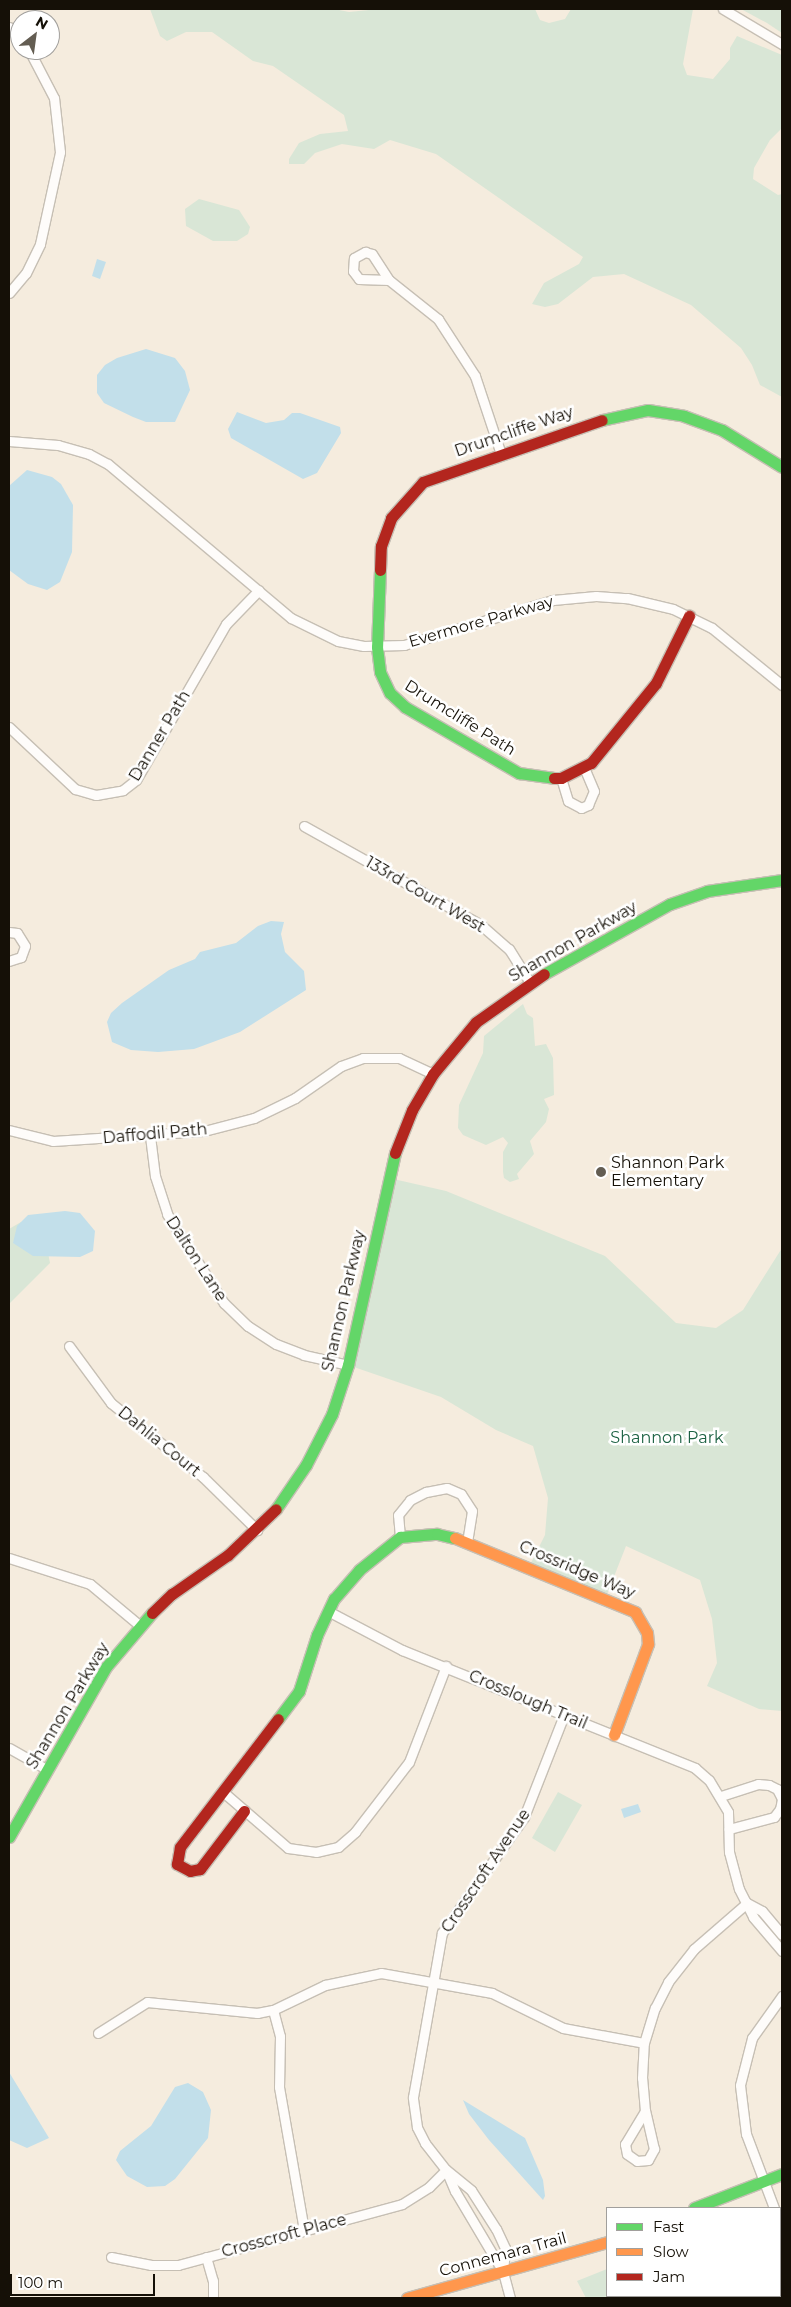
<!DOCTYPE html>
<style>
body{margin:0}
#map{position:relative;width:791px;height:2307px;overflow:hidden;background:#f5ecde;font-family:Montserrat,sans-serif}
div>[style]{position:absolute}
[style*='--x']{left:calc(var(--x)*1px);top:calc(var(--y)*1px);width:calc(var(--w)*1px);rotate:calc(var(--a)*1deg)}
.green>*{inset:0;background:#d9e6d6}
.water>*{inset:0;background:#c2dfea}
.roads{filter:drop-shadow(1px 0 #c6bfb4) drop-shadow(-1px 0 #c6bfb4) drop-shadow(0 1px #c6bfb4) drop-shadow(0 -1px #c6bfb4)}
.street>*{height:9px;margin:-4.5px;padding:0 4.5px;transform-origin:4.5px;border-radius:4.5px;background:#fefcfa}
.fast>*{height:11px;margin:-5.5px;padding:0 5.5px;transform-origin:5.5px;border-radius:5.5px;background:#63d668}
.slow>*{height:11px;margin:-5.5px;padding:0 5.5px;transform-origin:5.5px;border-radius:5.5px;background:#ff974d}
.jam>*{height:11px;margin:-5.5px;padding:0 5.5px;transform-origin:5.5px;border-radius:5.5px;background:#b3261e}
.dots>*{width:14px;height:14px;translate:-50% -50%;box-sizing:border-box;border:2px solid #fff;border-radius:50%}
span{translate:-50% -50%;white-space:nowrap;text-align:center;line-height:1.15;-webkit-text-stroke:5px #fff;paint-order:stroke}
.street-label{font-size:16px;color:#151007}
.poi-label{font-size:16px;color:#151007}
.left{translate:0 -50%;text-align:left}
.park-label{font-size:16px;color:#1c6243}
.frame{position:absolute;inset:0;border:10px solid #151007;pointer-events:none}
.legend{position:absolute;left:606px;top:2207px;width:175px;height:90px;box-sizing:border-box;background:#fff;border:1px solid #a19f9c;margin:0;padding:6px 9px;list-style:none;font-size:15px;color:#151007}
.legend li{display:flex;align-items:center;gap:10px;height:25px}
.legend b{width:25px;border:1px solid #a19f9c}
.north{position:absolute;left:10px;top:10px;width:50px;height:50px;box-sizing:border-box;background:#fff;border:1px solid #a19f9c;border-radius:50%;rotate:30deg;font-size:14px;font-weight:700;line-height:20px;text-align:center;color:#151007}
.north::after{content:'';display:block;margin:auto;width:18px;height:22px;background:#635d52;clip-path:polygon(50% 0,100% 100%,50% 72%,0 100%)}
.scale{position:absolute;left:10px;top:2274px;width:145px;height:22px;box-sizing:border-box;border:2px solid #151007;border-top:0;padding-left:6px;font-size:15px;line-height:18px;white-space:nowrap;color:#151007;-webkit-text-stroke:4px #fff;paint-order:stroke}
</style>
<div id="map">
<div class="green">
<div style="clip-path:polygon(150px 9px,334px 9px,349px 12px,379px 9px,535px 9px,540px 20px,549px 23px,565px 19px,571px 9px,693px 9px,683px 64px,687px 75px,713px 79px,730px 59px,730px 48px,737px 36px,782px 55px,782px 128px,770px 140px,754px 168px,753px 179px,778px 195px,782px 194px,782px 397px,760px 385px,752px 365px,741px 348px,691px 305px,624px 274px,593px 277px,558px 304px,545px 307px,532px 304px,544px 283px,579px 264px,583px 257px,436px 154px,390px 140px,374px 149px,342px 144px,315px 153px,304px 164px,289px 164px,289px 159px,299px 143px,320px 134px,348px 131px,344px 115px,273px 66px,253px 61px,212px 32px,186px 32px,167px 41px,160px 36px)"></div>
<div style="clip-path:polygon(741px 9px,782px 9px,782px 33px,767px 23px)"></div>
<div style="clip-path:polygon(199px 199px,239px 210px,250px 227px,248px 234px,237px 241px,213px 241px,186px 226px,185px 209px)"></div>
<div style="clip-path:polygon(523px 1004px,527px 1014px,533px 1018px,535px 1046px,546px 1044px,553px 1058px,554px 1095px,544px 1099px,549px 1109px,546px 1122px,530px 1141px,534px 1154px,517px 1174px,519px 1179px,510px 1182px,504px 1178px,503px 1172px,503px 1152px,508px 1143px,503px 1137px,486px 1145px,463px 1135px,458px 1128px,459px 1105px,483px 1053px,484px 1036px)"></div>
<div style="clip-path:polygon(389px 1178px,446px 1191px,605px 1256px,676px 1323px,716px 1328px,743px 1310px,782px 1248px,782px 1711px,759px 1709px,707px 1686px,717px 1663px,712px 1619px,700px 1580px,626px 1546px,606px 1597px,529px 1567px,545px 1535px,548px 1498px,533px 1446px,496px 1430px,441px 1397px,348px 1365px)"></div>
<div style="clip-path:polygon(21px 1222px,46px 1243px,50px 1263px,9px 1304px,9px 1229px)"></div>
<div style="clip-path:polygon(558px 1792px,582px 1805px,555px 1852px,532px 1838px)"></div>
<div style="clip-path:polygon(780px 2264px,782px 2298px,586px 2298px,577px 2281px,607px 2269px,607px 2296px,780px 2296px)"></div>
</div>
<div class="water">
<div style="clip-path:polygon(97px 259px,106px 262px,100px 279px,92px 276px)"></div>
<div style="clip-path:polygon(146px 349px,175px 358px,185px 371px,190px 390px,175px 422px,146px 422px,133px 417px,104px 403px,97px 393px,97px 375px,105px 365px,117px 358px)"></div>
<div style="clip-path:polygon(237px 412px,266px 423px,284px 420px,292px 413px,300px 413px,340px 427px,341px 433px,317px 473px,303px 479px,231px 438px,228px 429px)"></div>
<div style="clip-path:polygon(27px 470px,52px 477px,61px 484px,73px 505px,72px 552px,60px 582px,47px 590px,28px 584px,9px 570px,9px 486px)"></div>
<div style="clip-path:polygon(271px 921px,284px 922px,281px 934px,285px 952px,304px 971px,306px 990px,240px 1032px,194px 1049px,158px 1052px,131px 1050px,112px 1042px,107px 1022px,111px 1013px,122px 1003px,169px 970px,195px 959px,200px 952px,236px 943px,258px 926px)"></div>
<div style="clip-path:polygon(65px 1211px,80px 1213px,95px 1231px,93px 1251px,80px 1257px,33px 1256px,13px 1243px,17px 1226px,28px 1215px)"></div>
<div style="clip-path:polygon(638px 1804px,641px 1812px,624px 1818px,621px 1809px)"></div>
<div style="clip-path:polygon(9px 2072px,49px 2138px,27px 2148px,9px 2140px)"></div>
<div style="clip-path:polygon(188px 2083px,203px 2092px,211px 2110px,208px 2138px,175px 2179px,165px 2186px,147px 2187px,127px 2176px,116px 2160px,120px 2151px,151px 2126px,175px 2087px)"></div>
<div style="clip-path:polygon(463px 2100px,525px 2138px,543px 2180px,545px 2196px,543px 2200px,489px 2140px,469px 2114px)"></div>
<div style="clip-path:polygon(652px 2296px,754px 2296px,757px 2298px,647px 2298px)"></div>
</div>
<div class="roads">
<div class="street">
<div style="--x:723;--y:9;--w:69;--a:30.7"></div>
<div style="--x:9;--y:27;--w:16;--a:45"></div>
<div style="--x:389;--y:280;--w:30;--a:-178"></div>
<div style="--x:359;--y:279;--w:10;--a:-127"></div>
<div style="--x:353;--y:271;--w:13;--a:-86"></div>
<div style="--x:354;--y:258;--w:13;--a:-29"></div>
<div style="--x:365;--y:252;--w:7;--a:16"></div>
<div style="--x:372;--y:254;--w:31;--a:57"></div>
<div style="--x:389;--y:280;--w:63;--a:38.5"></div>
<div style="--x:438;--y:319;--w:68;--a:57"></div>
<div style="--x:475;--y:376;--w:82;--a:71.6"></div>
<div style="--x:9;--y:293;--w:26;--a:-50"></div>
<div style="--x:26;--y:273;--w:32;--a:-64"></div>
<div style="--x:40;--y:244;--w:94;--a:-77.7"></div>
<div style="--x:60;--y:152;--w:54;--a:-96.3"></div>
<div style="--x:54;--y:98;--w:54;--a:-117.5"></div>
<div style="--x:9;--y:441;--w:49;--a:4.7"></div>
<div style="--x:58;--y:445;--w:32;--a:16"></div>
<div style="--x:89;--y:454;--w:21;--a:28"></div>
<div style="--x:108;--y:464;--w:239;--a:40.1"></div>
<div style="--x:291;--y:618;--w:52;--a:26.1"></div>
<div style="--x:338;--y:641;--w:26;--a:11"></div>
<div style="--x:364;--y:646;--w:40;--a:-1.4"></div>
<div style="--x:404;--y:645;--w:156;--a:-16.8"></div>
<div style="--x:553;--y:600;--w:43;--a:-5.3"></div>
<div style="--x:596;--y:596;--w:31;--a:4"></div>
<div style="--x:627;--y:598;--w:47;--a:13.4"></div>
<div style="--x:673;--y:609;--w:43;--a:26"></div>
<div style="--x:712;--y:628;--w:90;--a:39.2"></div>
<div style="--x:9;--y:727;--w:91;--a:43.2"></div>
<div style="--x:75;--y:789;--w:22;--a:16"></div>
<div style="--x:96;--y:795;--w:27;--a:-10"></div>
<div style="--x:123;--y:790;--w:16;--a:-38"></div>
<div style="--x:136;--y:780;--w:180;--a:-60"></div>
<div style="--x:226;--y:624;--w:47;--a:-45.9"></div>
<div style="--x:561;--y:778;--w:24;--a:73"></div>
<div style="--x:568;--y:801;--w:15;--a:28"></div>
<div style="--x:581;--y:808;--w:8;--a:-23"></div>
<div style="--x:588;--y:805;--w:15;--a:-67"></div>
<div style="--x:594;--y:791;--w:25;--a:-113"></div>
<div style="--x:304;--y:826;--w:203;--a:29.2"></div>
<div style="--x:481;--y:925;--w:37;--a:41"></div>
<div style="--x:509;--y:949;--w:39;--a:58"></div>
<div style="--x:9;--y:932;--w:8;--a:7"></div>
<div style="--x:17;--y:933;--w:15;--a:58"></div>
<div style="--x:25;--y:946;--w:12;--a:110"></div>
<div style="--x:21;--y:957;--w:13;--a:162"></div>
<div style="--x:9;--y:1130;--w:45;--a:14"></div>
<div style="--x:53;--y:1141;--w:151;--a:-3.8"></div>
<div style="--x:204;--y:1131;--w:52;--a:-14.6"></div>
<div style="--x:254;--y:1118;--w:46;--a:-26"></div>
<div style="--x:295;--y:1098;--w:56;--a:-34.8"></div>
<div style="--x:341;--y:1066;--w:23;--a:-20"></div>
<div style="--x:363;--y:1058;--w:36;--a:0"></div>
<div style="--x:399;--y:1058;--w:38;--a:25"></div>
<div style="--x:150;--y:1136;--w:40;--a:82.9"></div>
<div style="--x:155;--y:1176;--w:40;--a:72"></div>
<div style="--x:167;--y:1214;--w:106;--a:57.4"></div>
<div style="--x:224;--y:1303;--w:33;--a:44"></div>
<div style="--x:248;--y:1326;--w:33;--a:33"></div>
<div style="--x:276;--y:1344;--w:30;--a:21"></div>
<div style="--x:304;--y:1355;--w:45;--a:12.8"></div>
<div style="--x:69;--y:1346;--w:71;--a:53.6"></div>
<div style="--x:111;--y:1403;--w:118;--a:38.8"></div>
<div style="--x:203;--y:1477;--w:76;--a:44.5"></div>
<div style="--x:400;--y:1537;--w:22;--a:-95"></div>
<div style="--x:398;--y:1515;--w:19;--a:-51"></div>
<div style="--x:410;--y:1500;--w:18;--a:-27"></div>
<div style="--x:426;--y:1492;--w:21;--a:-11"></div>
<div style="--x:447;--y:1488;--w:15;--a:23"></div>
<div style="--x:461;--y:1494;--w:20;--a:57"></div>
<div style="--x:472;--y:1511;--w:30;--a:99"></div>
<div style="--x:9;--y:1558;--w:85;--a:17.8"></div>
<div style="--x:90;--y:1584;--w:64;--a:39.9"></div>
<div style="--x:328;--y:1611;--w:84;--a:27.8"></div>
<div style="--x:402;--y:1650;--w:316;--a:21.9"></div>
<div style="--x:695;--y:1768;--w:18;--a:41"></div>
<div style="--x:709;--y:1780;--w:37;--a:59"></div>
<div style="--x:728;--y:1812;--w:40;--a:88.6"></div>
<div style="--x:729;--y:1852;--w:38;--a:75"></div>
<div style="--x:739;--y:1889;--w:31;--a:63"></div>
<div style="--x:753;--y:1917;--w:45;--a:49.5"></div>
<div style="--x:9;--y:1748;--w:45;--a:29.4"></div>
<div style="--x:222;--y:1791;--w:87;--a:40.8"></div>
<div style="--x:288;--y:1848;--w:28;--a:8"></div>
<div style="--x:316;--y:1852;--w:23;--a:-13"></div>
<div style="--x:338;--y:1847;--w:23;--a:-41"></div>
<div style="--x:355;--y:1832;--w:88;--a:-52.4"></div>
<div style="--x:409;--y:1762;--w:103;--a:-68.9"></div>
<div style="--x:721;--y:1796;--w:39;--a:-18"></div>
<div style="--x:758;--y:1784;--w:11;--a:5"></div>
<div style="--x:769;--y:1785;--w:9;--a:27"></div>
<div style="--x:777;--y:1789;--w:11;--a:63"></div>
<div style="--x:782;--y:1799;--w:10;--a:101"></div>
<div style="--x:780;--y:1809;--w:10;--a:127"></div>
<div style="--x:774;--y:1817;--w:47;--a:165.1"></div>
<div style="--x:747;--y:1903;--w:17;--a:28"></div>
<div style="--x:762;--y:1911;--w:31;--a:50"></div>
<div style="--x:273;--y:2010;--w:27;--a:75"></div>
<div style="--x:280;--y:2036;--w:51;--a:91.1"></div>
<div style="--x:279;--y:2087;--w:145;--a:80.1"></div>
<div style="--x:98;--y:2033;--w:58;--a:-32.3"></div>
<div style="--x:147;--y:2002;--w:111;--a:5.7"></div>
<div style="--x:257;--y:2013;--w:16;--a:-11"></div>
<div style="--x:273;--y:2010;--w:58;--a:-25.7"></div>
<div style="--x:325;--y:1985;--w:57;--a:-12.1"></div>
<div style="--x:381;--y:1973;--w:113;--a:10.2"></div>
<div style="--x:492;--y:1993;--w:79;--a:26.2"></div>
<div style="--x:563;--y:2028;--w:82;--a:10.5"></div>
<div style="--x:645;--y:2111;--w:39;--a:121"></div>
<div style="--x:625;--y:2144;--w:10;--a:79"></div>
<div style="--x:627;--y:2154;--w:12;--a:35"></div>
<div style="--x:637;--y:2161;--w:11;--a:-5"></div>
<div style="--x:648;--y:2160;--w:13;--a:-61"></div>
<div style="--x:654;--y:2149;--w:39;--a:-103"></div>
<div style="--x:645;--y:2111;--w:33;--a:-95"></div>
<div style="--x:642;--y:2078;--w:35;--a:-87"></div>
<div style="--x:644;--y:2043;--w:37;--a:-73"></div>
<div style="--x:655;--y:2008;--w:29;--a:-63"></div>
<div style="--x:668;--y:1982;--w:42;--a:-51.8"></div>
<div style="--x:694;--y:1949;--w:70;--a:-41"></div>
<div style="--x:446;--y:2170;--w:23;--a:67"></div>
<div style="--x:455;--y:2191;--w:94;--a:59.3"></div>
<div style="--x:503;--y:2272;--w:27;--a:75"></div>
<div style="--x:774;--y:2208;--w:79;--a:-110.7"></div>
<div style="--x:746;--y:2134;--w:49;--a:-97"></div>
<div style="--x:740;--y:2085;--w:49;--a:-75.7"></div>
<div style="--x:752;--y:2038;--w:52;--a:-54.5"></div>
<div style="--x:780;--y:2223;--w:7;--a:74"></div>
<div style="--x:111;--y:2257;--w:41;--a:11.3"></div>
<div style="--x:151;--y:2265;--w:27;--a:0"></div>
<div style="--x:178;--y:2265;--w:232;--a:-15.2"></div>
<div style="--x:402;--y:2204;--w:32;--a:-32"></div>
<div style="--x:429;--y:2187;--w:24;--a:-45"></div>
<div style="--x:206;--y:2257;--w:25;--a:74"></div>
<div style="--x:213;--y:2281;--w:17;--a:90"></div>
<div style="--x:503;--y:2272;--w:24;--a:-85"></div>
<div style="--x:505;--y:2248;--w:21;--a:-115"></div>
<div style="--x:496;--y:2229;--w:46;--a:-122.7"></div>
<div style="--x:471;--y:2190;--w:32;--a:-141"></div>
<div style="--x:446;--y:2170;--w:34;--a:-128"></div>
<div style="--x:425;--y:2143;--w:18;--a:-117"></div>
<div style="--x:417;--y:2127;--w:30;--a:-98"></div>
<div style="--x:413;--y:2097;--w:167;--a:-80"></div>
<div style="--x:442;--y:1933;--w:142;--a:-54.7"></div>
<div style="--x:524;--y:1817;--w:110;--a:-68.6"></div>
</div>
<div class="fast">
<div style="--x:602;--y:420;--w:47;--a:-12.3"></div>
<div style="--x:648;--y:410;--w:36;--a:9"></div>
<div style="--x:684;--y:416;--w:40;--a:20.2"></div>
<div style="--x:722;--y:430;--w:70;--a:31.7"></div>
<div style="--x:380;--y:570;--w:77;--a:92.2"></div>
<div style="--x:377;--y:647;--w:25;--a:83"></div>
<div style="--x:380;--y:672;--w:23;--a:65"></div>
<div style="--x:390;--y:693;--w:21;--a:43"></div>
<div style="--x:405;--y:707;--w:132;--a:30.1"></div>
<div style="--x:519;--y:773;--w:35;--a:8"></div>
<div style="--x:544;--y:974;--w:144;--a:-29.1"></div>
<div style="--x:670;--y:904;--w:39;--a:-19"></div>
<div style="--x:707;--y:891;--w:76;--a:-8.3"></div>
<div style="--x:276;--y:1509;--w:53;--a:-55.7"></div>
<div style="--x:306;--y:1465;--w:57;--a:-63"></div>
<div style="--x:332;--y:1414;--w:52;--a:-71.9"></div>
<div style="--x:348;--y:1365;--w:217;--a:-77.5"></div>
<div style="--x:278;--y:1719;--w:35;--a:-53"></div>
<div style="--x:299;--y:1691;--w:59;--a:-72.2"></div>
<div style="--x:317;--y:1635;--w:40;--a:-65"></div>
<div style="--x:334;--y:1599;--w:38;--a:-49"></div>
<div style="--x:359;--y:1570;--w:53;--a:-38.8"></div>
<div style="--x:400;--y:1537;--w:37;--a:-5"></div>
<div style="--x:437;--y:1534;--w:18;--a:13"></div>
<div style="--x:9;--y:1837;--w:196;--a:-60.3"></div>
<div style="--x:106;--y:1667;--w:71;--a:-49.6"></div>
<div style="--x:694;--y:2208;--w:94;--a:-21.1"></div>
</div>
<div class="slow">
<div style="--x:455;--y:1538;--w:195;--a:22.3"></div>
<div style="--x:635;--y:1612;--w:24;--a:60"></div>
<div style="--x:647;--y:1633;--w:11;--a:85"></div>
<div style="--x:648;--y:1644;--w:97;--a:110.5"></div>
<div style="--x:407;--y:2298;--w:208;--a:-15.6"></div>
</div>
<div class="jam">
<div style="--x:380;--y:570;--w:24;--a:-88"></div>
<div style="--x:381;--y:546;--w:30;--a:-70"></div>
<div style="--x:391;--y:518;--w:48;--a:-48.4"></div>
<div style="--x:423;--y:482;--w:189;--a:-19.1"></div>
<div style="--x:554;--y:778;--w:7;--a:0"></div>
<div style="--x:561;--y:778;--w:34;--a:-27"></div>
<div style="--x:591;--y:763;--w:103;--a:-50.9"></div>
<div style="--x:656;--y:683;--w:75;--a:-63.8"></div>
<div style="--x:395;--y:1153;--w:46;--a:-68.4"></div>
<div style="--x:412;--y:1110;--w:42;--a:-59.7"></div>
<div style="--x:433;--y:1074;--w:67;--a:-50.4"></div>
<div style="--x:476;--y:1022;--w:83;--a:-35.2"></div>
<div style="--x:152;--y:1613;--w:28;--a:-44"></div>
<div style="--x:172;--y:1594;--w:68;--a:-34.9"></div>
<div style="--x:228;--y:1555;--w:66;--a:-43.8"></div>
<div style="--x:244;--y:1811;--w:73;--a:127.2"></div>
<div style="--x:200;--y:1869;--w:10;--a:169"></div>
<div style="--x:190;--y:1871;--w:15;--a:-152"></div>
<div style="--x:177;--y:1864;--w:17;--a:-80"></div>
<div style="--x:180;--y:1847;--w:161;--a:-52.6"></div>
</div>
</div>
<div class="dots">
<div style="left:601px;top:1172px;background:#635d52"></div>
</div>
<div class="street-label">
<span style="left:514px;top:432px;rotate:-19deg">Drumcliffe Way</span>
<span style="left:481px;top:622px;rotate:-16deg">Evermore Parkway</span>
<span style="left:460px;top:718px;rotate:32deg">Drumcliffe Path</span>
<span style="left:160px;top:736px;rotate:-59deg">Danner Path</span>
<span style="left:425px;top:895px;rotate:30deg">133rd Court West</span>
<span style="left:573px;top:942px;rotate:-30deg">Shannon Parkway</span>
<span style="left:155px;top:1134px;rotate:-5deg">Daffodil Path</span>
<span style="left:196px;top:1259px;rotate:57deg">Dalton Lane</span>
<span style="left:344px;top:1301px;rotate:-77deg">Shannon Parkway</span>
<span style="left:159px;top:1442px;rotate:39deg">Dahlia Court</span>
<span style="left:577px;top:1570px;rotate:23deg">Crossridge Way</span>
<span style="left:528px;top:1700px;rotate:23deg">Crosslough Trail</span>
<span style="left:68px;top:1706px;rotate:-59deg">Shannon Parkway</span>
<span style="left:486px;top:1871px;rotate:-56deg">Crosscroft Avenue</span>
<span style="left:284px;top:2236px;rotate:-15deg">Crosscroft Place</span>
<span style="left:503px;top:2255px;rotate:-15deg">Connemara Trail</span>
</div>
<div class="poi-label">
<span class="left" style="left:611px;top:1172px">Shannon Park<br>Elementary</span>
</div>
<div class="park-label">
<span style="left:667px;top:1438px">Shannon Park</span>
</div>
<div class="frame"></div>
<ul class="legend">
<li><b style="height:6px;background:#63d668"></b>Fast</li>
<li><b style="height:6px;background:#ff974d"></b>Slow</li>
<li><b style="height:6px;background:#b3261e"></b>Jam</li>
</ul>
<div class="north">N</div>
<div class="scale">100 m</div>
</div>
